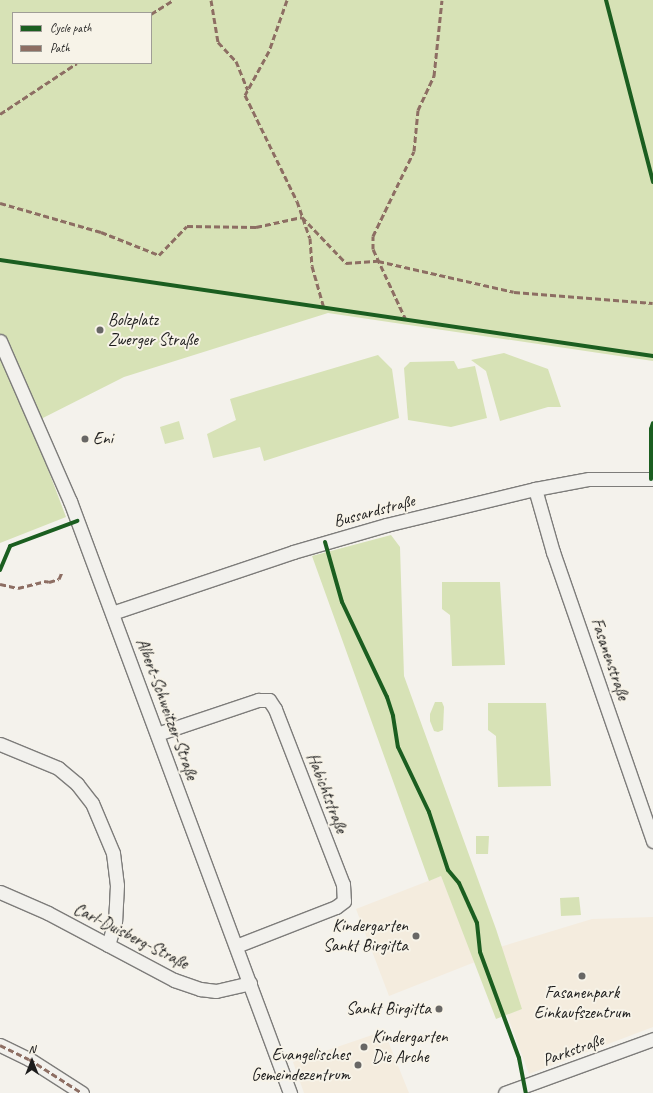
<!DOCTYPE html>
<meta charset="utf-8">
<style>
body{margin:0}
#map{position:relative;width:653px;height:1093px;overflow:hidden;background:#f4f2ec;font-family:Caveat,sans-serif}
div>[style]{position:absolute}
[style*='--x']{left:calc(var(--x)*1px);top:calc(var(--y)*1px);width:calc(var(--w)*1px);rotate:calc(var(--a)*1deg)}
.built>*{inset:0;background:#f4ecde}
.green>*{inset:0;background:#d7e2b6}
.roads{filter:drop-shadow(1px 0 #7d7c7a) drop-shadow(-1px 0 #7d7c7a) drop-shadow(0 1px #7d7c7a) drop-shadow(0 -1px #7d7c7a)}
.street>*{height:13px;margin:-6.5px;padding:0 6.5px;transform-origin:6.5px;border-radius:6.5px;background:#f2f1ed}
.quiet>*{height:3px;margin-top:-1.5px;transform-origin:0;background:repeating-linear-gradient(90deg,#8d6e63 0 6px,transparent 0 9px)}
.cycleway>*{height:4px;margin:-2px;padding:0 2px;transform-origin:2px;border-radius:2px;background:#1b5e20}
.dots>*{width:11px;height:11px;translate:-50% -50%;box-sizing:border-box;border:2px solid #f7f3e8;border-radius:50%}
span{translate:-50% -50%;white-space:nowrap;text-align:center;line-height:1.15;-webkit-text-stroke:4px #f7f3e8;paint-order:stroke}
.poi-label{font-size:17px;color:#1c1c1c}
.left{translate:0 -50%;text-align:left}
.right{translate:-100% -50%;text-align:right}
.street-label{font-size:17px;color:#1c1c1c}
.legend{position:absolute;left:12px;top:12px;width:140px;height:52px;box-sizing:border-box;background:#f7f3e8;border:1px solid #9f9d96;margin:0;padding:5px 7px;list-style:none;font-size:12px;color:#1c1c1c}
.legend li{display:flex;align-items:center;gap:8px;height:20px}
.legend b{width:20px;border:1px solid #9f9d96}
.north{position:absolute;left:12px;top:1041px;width:40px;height:40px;-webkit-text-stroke:3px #f7f3e8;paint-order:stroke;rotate:0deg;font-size:11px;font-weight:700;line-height:16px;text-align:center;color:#1c1c1c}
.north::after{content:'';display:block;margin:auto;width:14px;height:18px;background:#1c1c1c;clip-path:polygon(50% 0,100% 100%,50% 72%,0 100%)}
</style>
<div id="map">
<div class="built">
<div style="clip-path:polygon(441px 876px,475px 962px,389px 996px,356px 909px)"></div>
<div style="clip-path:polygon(653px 917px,653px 1027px,529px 1074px,507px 1015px,521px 1009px,500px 947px,592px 919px)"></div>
<div style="clip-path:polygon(384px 1031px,409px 1093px,304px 1093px,293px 1062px)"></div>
</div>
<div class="green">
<div style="clip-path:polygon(evenodd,0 0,653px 0,653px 361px,328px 313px,124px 377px,31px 424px,66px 517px,0 543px,0 0,13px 13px,151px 13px,151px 63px,13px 63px,13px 13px)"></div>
<div style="clip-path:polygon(504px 353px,548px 369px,561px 407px,548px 407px,500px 421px,486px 371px,471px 360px)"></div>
<div style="clip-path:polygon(378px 355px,392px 369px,399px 418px,264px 461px,260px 447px,213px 458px,207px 434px,236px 420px,230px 399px)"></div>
<div style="clip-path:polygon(454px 361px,458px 369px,475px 366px,487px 418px,451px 427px,408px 420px,404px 368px,410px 362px)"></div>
<div style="clip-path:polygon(179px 421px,184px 439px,165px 444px,160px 427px)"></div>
<div style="clip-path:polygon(391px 535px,400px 547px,404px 676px,496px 929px,522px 1009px,496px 1019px,441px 876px,429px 881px,312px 556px)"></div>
<div style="clip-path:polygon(442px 582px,500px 582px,505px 665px,452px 666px,450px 615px,442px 609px)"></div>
<div style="clip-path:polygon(435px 702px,442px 702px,444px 707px,443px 730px,438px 732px,434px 731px,430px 721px,430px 714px)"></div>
<div style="clip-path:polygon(488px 703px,546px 703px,551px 786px,498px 787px,496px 736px,488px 730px)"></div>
<div style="clip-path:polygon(476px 836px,489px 836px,488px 854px,476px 854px)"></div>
<div style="clip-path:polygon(579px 897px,581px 915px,561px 916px,560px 898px)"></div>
</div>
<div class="roads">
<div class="street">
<div style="--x:0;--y:341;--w:175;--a:66.4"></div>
<div style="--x:70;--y:501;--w:632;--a:69.61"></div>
<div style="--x:535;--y:489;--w:66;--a:74.1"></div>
<div style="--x:553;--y:552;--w:306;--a:70.9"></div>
<div style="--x:112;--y:613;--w:191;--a:-18.6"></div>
<div style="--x:293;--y:552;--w:97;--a:-16.2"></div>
<div style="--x:386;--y:525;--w:153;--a:-13.6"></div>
<div style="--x:535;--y:489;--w:55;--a:-10.5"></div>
<div style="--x:589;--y:479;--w:64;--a:0"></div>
<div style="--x:157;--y:734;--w:107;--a:-18.6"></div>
<div style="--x:258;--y:700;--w:11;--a:0"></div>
<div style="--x:269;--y:700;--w:11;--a:56"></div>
<div style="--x:275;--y:709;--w:188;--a:68.8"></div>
<div style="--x:343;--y:884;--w:17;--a:87"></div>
<div style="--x:344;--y:901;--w:10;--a:143"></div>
<div style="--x:336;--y:907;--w:107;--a:158.7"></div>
<div style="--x:0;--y:744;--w:63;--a:22.5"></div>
<div style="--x:58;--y:768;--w:25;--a:40"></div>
<div style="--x:77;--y:784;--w:24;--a:52"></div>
<div style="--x:92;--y:803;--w:54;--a:67.2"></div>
<div style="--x:113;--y:853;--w:32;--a:83"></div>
<div style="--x:117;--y:885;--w:36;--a:93"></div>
<div style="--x:115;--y:921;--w:25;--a:106"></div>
<div style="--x:0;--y:892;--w:52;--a:23.6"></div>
<div style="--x:48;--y:913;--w:143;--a:28"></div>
<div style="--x:174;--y:980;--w:28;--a:19"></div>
<div style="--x:200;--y:989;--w:16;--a:7"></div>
<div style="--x:216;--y:991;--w:35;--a:-13"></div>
<div style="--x:0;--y:1045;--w:32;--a:26"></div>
<div style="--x:29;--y:1059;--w:63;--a:32.7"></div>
<div style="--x:505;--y:1093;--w:158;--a:-20"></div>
</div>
</div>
<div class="quiet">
<div style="--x:211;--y:0;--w:43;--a:80.5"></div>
<div style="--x:218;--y:42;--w:26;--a:47"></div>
<div style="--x:236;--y:61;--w:31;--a:68"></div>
<div style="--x:287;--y:0;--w:54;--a:109.4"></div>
<div style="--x:269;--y:51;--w:50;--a:118.6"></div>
<div style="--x:245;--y:95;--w:118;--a:63.9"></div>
<div style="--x:297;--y:201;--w:39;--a:71"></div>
<div style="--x:310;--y:238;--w:28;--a:86"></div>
<div style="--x:312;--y:266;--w:44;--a:74.1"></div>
<div style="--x:151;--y:14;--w:26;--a:-32"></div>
<div style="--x:0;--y:114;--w:92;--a:-33.5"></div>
<div style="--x:0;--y:203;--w:105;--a:16"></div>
<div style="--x:101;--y:232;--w:62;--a:21.6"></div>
<div style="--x:159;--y:255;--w:40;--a:-46"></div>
<div style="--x:187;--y:226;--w:69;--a:0.8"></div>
<div style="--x:256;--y:227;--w:47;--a:-12.3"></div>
<div style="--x:302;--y:217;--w:64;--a:46.3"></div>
<div style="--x:346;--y:263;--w:32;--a:-4"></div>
<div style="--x:378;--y:261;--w:139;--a:12.8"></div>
<div style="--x:514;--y:292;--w:139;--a:4.5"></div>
<div style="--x:406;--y:320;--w:78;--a:-114.9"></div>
<div style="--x:373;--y:249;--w:13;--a:-90"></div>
<div style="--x:373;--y:236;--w:94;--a:-64.2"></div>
<div style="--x:414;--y:151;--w:41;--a:-84.4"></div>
<div style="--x:418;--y:110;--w:38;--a:-65"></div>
<div style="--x:434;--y:76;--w:76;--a:-84"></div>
<div style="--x:0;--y:584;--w:18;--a:13"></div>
<div style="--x:18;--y:588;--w:29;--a:-14"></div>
<div style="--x:46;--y:581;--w:3;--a:18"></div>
<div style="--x:49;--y:582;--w:10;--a:-17"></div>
<div style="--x:59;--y:579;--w:8;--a:-67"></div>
<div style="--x:0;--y:1045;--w:32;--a:26"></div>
<div style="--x:29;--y:1059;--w:63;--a:32.7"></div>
</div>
<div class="cycleway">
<div style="--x:606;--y:0;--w:188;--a:75.5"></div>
<div style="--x:0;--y:260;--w:660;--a:8.36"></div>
<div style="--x:651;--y:479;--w:50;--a:-90"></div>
<div style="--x:651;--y:429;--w:6;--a:-72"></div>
<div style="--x:325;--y:542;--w:62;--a:74.2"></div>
<div style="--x:342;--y:602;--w:105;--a:64.7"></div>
<div style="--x:387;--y:697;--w:20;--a:72"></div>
<div style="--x:393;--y:716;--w:31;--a:81"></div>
<div style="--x:398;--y:747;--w:72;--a:64.5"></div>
<div style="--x:429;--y:812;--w:61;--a:71.9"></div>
<div style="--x:448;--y:870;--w:17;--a:50"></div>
<div style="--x:459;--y:883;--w:44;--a:65.8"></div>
<div style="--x:477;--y:923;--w:29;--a:84"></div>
<div style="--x:480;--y:952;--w:113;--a:69.8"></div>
<div style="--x:519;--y:1058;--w:36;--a:79"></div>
<div style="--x:0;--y:570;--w:26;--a:-67"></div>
<div style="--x:10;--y:546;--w:72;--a:-20.5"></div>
</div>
<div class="dots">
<div style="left:100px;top:330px;background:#686765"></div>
<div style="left:85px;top:439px;background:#686765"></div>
<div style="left:416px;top:936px;background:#686765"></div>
<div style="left:582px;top:976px;background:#686765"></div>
<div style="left:439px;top:1009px;background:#686765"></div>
<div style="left:364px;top:1047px;background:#686765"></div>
<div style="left:358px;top:1065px;background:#686765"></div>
</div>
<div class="poi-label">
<span class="left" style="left:108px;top:330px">Bolzplatz<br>Zwerger Straße</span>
<span class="left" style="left:93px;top:439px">Eni</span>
<span class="right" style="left:408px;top:936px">Kindergarten<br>Sankt Birgitta</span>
<span style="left:582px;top:1003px">Fasanenpark<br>Einkaufszentrum</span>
<span class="right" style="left:431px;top:1009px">Sankt Birgitta</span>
<span class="left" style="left:372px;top:1047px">Kindergarten<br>Die Arche</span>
<span class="right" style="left:350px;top:1065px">Evangelisches<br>Gemeindezentrum</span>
</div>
<div class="street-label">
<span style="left:374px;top:511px;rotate:-15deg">Bussardstraße</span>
<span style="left:610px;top:659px;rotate:71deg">Fasanenstraße</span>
<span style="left:167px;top:709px;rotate:70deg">Albert-Schweitzer-Straße</span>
<span style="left:327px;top:793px;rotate:69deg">Habichtstraße</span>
<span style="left:131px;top:936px;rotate:27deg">Carl-Duisberg-Straße</span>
<span style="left:573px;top:1050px;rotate:-20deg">Parkstraße</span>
</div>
<ul class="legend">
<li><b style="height:5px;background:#1b5e20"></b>Cycle path</li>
<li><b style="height:5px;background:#8d6e63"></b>Path</li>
</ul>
<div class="north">N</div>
</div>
